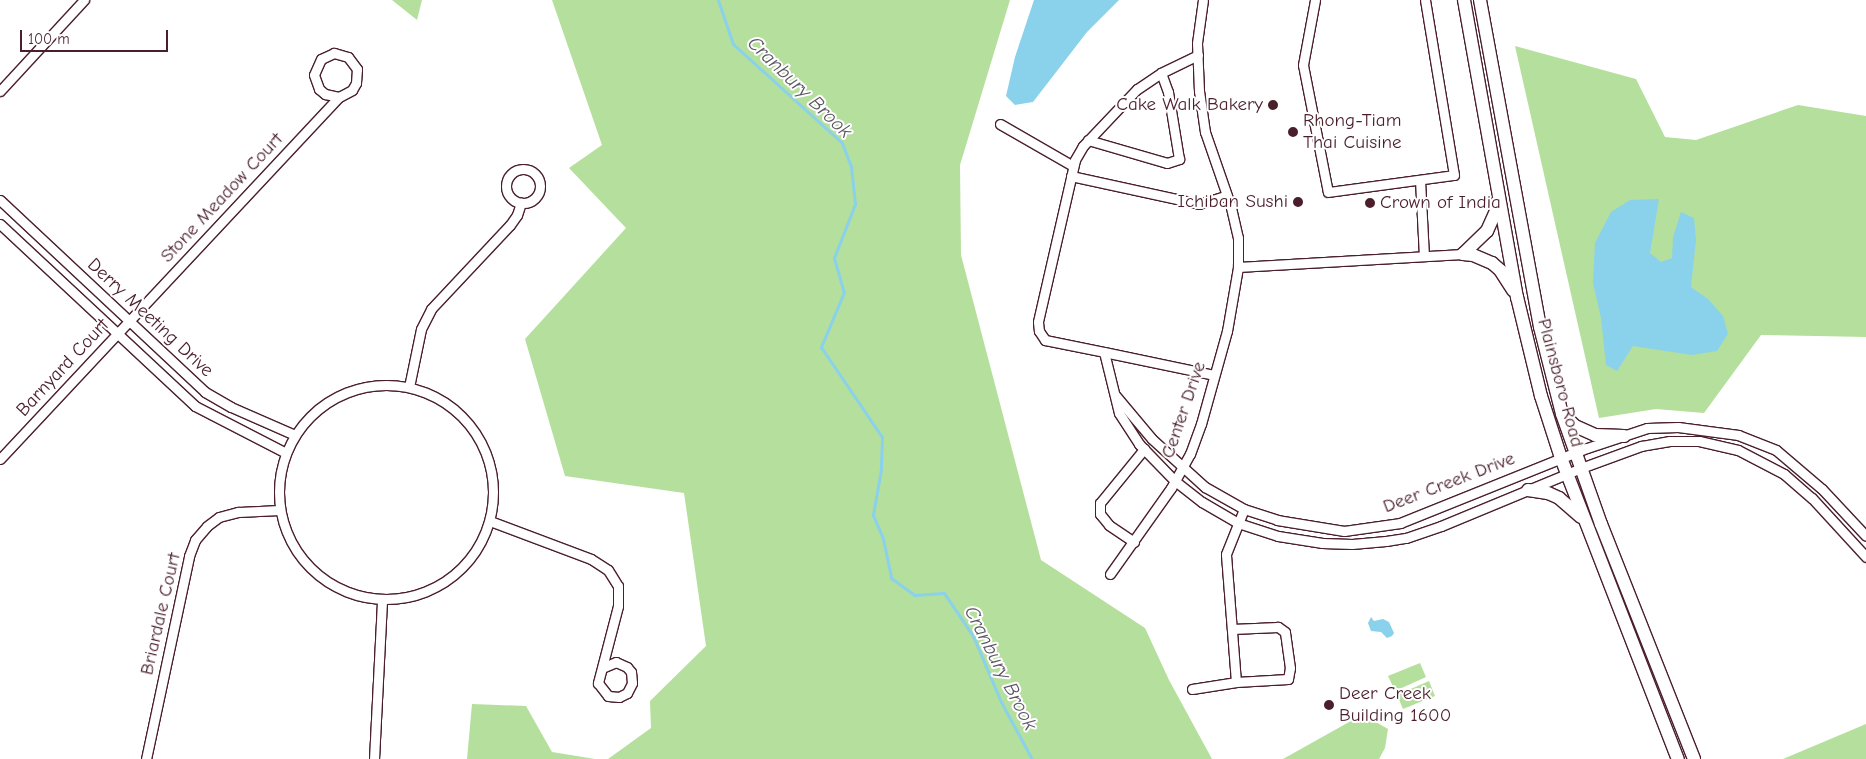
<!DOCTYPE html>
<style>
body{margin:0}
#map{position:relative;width:1866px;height:759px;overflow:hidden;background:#fff;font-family:"Comic Neue",sans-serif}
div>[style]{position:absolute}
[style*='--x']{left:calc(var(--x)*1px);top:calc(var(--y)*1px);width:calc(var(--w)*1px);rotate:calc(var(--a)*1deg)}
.green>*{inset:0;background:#b5df9c}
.water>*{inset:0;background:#8ad1ec}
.stream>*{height:3px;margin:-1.5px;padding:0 1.5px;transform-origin:1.5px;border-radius:1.5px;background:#8ad1ec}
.roads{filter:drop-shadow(1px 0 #4a1f2b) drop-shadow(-1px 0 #4a1f2b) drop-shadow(0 1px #4a1f2b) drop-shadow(0 -1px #4a1f2b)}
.street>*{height:9px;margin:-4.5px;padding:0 4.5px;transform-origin:4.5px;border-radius:4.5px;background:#fff}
.street>.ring{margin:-4.5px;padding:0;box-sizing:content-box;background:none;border:9px solid #fff;border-radius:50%}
.secondary>*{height:12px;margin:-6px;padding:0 6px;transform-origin:6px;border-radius:6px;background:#fff}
.dots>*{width:14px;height:14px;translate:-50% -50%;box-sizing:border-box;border:2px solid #fff;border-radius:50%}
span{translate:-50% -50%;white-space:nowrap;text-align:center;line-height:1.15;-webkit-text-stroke:4px #fff;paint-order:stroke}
.poi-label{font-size:19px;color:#4a1f2b}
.right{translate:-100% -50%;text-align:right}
.left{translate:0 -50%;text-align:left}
.street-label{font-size:19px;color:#4a1f2b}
.water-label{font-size:20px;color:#5d5465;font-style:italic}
.scale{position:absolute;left:20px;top:30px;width:148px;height:22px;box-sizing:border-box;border:2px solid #4a1f2b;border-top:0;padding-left:6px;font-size:15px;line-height:18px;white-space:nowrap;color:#4a1f2b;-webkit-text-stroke:4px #fff;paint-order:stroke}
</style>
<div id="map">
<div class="green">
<div style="clip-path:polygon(392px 0,422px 0,417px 20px)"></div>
<div style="clip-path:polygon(552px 0,1010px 0,960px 165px,961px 255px,1041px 560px,1145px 628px,1169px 680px,1212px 759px,608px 759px,651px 728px,650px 701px,706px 646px,684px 493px,565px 476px,525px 339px,626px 228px,569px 168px,602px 145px)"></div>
<div style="clip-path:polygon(1515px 46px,1636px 79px,1665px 137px,1696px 140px,1798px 105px,1866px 116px,1866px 337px,1761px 335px,1704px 413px,1656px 409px,1599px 418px)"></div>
<div style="clip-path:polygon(1420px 663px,1426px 677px,1395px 691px,1388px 676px)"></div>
<div style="clip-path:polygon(1429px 681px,1435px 696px,1403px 709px,1397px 695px)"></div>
<div style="clip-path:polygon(472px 704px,526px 706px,552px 752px,595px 759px,467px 759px)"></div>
<div style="clip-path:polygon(1358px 717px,1374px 721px,1388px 729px,1385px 748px,1379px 759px,1283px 759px)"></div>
<div style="clip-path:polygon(1866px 724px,1866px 759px,1783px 759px)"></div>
</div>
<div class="water">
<div style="clip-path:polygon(1034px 0,1119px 0,1087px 32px,1033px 102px,1015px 105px,1006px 96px,1015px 57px)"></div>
<div style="clip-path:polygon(1659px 199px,1650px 253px,1661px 262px,1672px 258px,1673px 237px,1681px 212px,1694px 218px,1696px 240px,1691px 287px,1708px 299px,1723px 316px,1728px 334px,1717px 351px,1692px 355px,1633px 346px,1617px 371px,1606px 365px,1601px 318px,1593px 283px,1595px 243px,1611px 212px,1630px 200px)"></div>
<div style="clip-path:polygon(1371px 617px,1374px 621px,1383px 619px,1389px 622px,1394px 633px,1392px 636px,1387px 638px,1381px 632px,1371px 631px,1368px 623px)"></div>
</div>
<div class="stream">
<div style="--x:718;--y:0;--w:46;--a:71.2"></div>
<div style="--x:733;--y:44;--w:147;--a:42.2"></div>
<div style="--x:842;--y:143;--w:25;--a:69"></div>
<div style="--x:851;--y:166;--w:38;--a:84"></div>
<div style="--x:855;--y:204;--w:58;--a:111.3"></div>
<div style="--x:834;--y:258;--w:35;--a:74"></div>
<div style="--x:844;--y:292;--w:60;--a:112.7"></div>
<div style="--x:821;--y:347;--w:109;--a:55.9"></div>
<div style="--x:882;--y:437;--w:32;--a:92"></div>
<div style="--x:881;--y:469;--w:47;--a:99.9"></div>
<div style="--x:873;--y:515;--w:26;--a:67"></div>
<div style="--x:883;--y:539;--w:40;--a:78"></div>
<div style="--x:891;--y:578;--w:29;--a:36"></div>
<div style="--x:914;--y:595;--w:30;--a:-4"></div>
<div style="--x:944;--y:593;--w:52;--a:56"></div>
<div style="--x:973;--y:636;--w:72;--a:67"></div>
<div style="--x:1001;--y:702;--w:65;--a:61.5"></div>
</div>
<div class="roads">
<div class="street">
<div style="--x:1315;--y:0;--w:66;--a:100.5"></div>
<div style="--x:1303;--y:65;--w:129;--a:78.9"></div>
<div style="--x:1328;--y:192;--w:127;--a:-7.7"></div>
<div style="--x:1454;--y:175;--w:177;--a:-99.4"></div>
<div style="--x:1198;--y:55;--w:41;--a:154.1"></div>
<div style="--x:1161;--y:73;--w:29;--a:146"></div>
<div style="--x:1137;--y:89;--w:79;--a:133.5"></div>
<div style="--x:1083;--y:146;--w:16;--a:120"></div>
<div style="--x:1075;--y:160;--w:166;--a:102.9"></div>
<div style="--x:1038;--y:322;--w:9;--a:84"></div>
<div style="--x:1039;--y:331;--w:11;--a:56"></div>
<div style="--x:1045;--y:340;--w:60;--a:11.5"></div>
<div style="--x:1104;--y:352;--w:63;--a:76.2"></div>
<div style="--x:1119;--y:413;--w:37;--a:57"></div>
<div style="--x:1139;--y:444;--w:52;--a:45.8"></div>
<div style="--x:1175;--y:481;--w:34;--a:38"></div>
<div style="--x:1202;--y:502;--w:42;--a:30.3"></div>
<div style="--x:1238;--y:523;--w:42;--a:18"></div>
<div style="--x:1278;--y:536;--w:45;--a:9"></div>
<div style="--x:1322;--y:543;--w:30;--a:2"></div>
<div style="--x:1352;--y:544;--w:34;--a:-5"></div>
<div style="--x:1386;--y:541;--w:20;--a:-9"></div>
<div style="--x:1406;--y:538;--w:37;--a:-19"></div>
<div style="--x:1441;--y:526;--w:152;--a:-22.5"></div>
<div style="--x:1581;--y:468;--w:64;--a:-20.1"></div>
<div style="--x:1641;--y:446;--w:29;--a:-10"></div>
<div style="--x:1670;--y:441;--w:29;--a:0"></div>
<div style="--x:1699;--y:441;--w:40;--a:13"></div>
<div style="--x:1738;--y:450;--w:52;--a:27.6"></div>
<div style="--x:1784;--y:474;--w:37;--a:41"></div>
<div style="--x:1812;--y:498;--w:80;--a:47.5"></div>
<div style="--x:0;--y:91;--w:124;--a:-47.3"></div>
<div style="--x:1000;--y:124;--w:84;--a:29.9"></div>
<div style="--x:1088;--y:140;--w:82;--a:16.2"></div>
<div style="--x:1167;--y:163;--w:13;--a:-18"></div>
<div style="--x:1179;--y:159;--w:68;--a:-99.3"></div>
<div style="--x:1168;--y:92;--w:20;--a:-110"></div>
<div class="ring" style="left:506px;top:169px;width:25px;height:25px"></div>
<div style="--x:1071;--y:176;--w:131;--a:12.3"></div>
<div style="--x:1199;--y:204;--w:28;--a:-17"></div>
<div style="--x:1420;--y:180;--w:76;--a:87"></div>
<div style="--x:0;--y:200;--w:281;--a:43.1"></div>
<div style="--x:205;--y:392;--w:30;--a:30"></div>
<div style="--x:231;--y:407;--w:70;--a:23.6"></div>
<div style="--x:0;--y:224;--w:267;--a:43"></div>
<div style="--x:195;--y:406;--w:102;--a:27.3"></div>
<div style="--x:1238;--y:267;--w:225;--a:-3.3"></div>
<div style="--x:1104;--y:352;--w:112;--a:11.8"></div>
<div class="ring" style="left:279px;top:385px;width:205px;height:205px"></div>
<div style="--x:409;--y:387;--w:59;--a:-78.3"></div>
<div style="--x:421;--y:329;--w:22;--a:-63"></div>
<div style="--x:431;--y:309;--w:115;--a:-46.8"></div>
<div style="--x:510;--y:225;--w:12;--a:-55"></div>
<div style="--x:517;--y:215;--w:13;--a:-72"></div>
<div style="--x:1115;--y:395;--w:57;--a:49.9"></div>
<div style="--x:1152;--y:439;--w:72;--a:42.2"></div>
<div style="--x:1205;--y:487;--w:45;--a:29.4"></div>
<div style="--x:1244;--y:509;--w:35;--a:18"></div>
<div style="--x:1277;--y:520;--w:68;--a:9.3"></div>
<div style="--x:1344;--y:531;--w:57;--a:-8.1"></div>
<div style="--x:1400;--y:523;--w:201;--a:-21.9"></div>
<div style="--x:1587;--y:448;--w:63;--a:-18.4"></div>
<div style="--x:1647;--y:428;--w:31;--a:-2"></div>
<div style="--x:1678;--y:427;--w:61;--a:7.6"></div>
<div style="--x:1738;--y:435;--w:41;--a:21.5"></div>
<div style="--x:1776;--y:450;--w:60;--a:40.3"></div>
<div style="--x:1822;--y:489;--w:64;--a:46.9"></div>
<div style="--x:0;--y:459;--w:496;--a:-46.9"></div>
<div style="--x:339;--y:97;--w:15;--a:-28"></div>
<div style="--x:352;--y:90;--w:8;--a:-60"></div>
<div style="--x:356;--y:83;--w:14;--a:-86"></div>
<div style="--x:357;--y:69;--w:15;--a:-127"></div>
<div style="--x:348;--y:57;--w:15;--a:-164"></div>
<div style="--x:334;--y:53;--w:14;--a:155"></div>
<div style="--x:321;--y:59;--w:17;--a:114"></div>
<div style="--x:314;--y:75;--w:15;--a:70"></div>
<div style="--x:319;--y:89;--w:8;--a:40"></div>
<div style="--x:325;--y:94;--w:14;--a:12"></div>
<div style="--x:490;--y:521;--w:108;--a:20.6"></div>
<div style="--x:591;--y:559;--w:20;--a:33"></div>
<div style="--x:608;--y:570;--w:19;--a:58"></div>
<div style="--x:618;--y:586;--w:20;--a:90"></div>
<div style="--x:618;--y:606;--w:80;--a:104.6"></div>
<div style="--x:598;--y:683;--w:16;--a:52"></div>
<div style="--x:608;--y:696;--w:11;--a:5"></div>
<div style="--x:619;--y:697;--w:9;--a:-27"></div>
<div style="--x:627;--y:693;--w:11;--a:-63"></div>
<div style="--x:632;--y:683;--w:11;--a:-95"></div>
<div style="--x:631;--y:672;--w:6;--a:-129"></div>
<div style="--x:627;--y:667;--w:12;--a:-156"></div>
<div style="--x:616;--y:662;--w:13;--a:157"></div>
<div style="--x:1134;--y:542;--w:30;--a:-146"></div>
<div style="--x:1109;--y:525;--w:14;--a:-129"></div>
<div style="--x:1100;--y:514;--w:11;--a:-90"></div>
<div style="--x:1100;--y:503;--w:70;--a:-50.8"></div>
<div style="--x:1110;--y:574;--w:105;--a:-54.7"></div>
<div style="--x:1171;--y:488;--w:39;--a:-61"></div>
<div style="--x:1190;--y:454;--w:32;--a:-70"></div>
<div style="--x:1201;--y:424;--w:97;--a:-74.4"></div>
<div style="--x:1227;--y:331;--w:65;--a:-80.2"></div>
<div style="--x:1238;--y:267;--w:29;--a:-90"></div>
<div style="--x:1238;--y:238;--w:32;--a:-103"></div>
<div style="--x:1231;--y:207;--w:79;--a:-109.1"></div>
<div style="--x:1205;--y:132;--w:41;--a:-98.3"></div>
<div style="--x:1199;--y:91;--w:48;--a:-92.4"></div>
<div style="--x:1197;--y:43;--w:43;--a:-82.1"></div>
<div style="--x:1236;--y:682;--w:128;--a:-94.5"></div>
<div style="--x:1226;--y:554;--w:48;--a:-68.2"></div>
<div style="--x:1192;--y:689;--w:45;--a:-9"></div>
<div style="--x:1236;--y:682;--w:52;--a:-3.3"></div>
<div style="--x:1288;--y:679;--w:11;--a:-80"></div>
<div style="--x:1290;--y:668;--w:36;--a:-98"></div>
<div style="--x:1285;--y:632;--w:9;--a:-144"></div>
<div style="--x:1278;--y:627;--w:46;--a:177.5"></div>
<div style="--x:146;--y:759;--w:208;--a:-78"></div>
<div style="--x:189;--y:556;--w:17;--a:-69"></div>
<div style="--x:195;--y:540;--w:18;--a:-49"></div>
<div style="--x:207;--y:526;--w:15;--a:-37"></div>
<div style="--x:219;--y:517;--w:20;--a:-15"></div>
<div style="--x:238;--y:512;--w:42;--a:-2.7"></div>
<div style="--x:374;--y:759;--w:159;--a:-87.1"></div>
</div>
<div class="secondary">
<div style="--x:1464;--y:0;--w:302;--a:79.9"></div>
<div style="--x:1517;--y:297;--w:102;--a:76.4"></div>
<div style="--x:1541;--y:396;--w:65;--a:72.1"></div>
<div style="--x:1561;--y:458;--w:323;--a:68.8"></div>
<div style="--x:1480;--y:0;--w:332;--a:79.6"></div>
<div style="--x:1540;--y:327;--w:90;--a:75.8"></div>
<div style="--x:1562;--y:414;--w:117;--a:70.5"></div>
<div style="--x:1601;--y:524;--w:253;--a:68.4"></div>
<div style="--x:1463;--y:254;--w:33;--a:-44"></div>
<div style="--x:1487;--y:231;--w:24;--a:-66"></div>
<div style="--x:1497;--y:209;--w:7;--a:-90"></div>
<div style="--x:1463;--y:254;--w:10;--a:6"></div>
<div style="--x:1473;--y:255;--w:21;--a:23"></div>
<div style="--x:1492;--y:263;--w:11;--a:41"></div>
<div style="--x:1500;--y:270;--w:24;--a:57"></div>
<div style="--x:1565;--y:416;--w:14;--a:45"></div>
<div style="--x:1575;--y:426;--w:22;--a:24"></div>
<div style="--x:1595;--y:435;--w:29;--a:2"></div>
<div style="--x:1528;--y:490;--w:20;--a:9"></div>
<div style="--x:1548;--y:493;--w:12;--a:24"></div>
<div style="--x:1559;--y:498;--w:29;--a:41"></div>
</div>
</div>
<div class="dots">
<div style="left:1273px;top:105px;background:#4a1f2b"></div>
<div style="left:1293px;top:132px;background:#4a1f2b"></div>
<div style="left:1298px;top:202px;background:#4a1f2b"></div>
<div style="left:1370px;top:203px;background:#4a1f2b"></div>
<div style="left:1329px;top:705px;background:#4a1f2b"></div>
</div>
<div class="poi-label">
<span class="right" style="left:1263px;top:105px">Cake Walk Bakery</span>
<span class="left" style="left:1303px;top:132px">Rhong-Tiam<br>Thai Cuisine</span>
<span class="right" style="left:1288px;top:202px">Ichiban Sushi</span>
<span class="left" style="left:1380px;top:203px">Crown of India</span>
<span class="left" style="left:1339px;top:705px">Deer Creek<br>Building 1600</span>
</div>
<div class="street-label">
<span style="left:222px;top:198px;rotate:-47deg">Stone Meadow Court</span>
<span style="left:150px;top:318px;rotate:43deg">Derry Meeting Drive</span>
<span style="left:63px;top:368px;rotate:-47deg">Barnyard Court</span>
<span style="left:1560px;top:383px;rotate:75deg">Plainsboro Road</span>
<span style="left:1184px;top:410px;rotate:-71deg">Center Drive</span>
<span style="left:1449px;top:483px;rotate:-21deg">Deer Creek Drive</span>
<span style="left:161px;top:614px;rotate:-77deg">Briardale Court</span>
</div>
<div class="water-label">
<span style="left:800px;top:87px;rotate:44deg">Cranbury Brook</span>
<span style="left:1001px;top:668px;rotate:63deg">Cranbury Brook</span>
</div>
<div class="scale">100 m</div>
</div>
